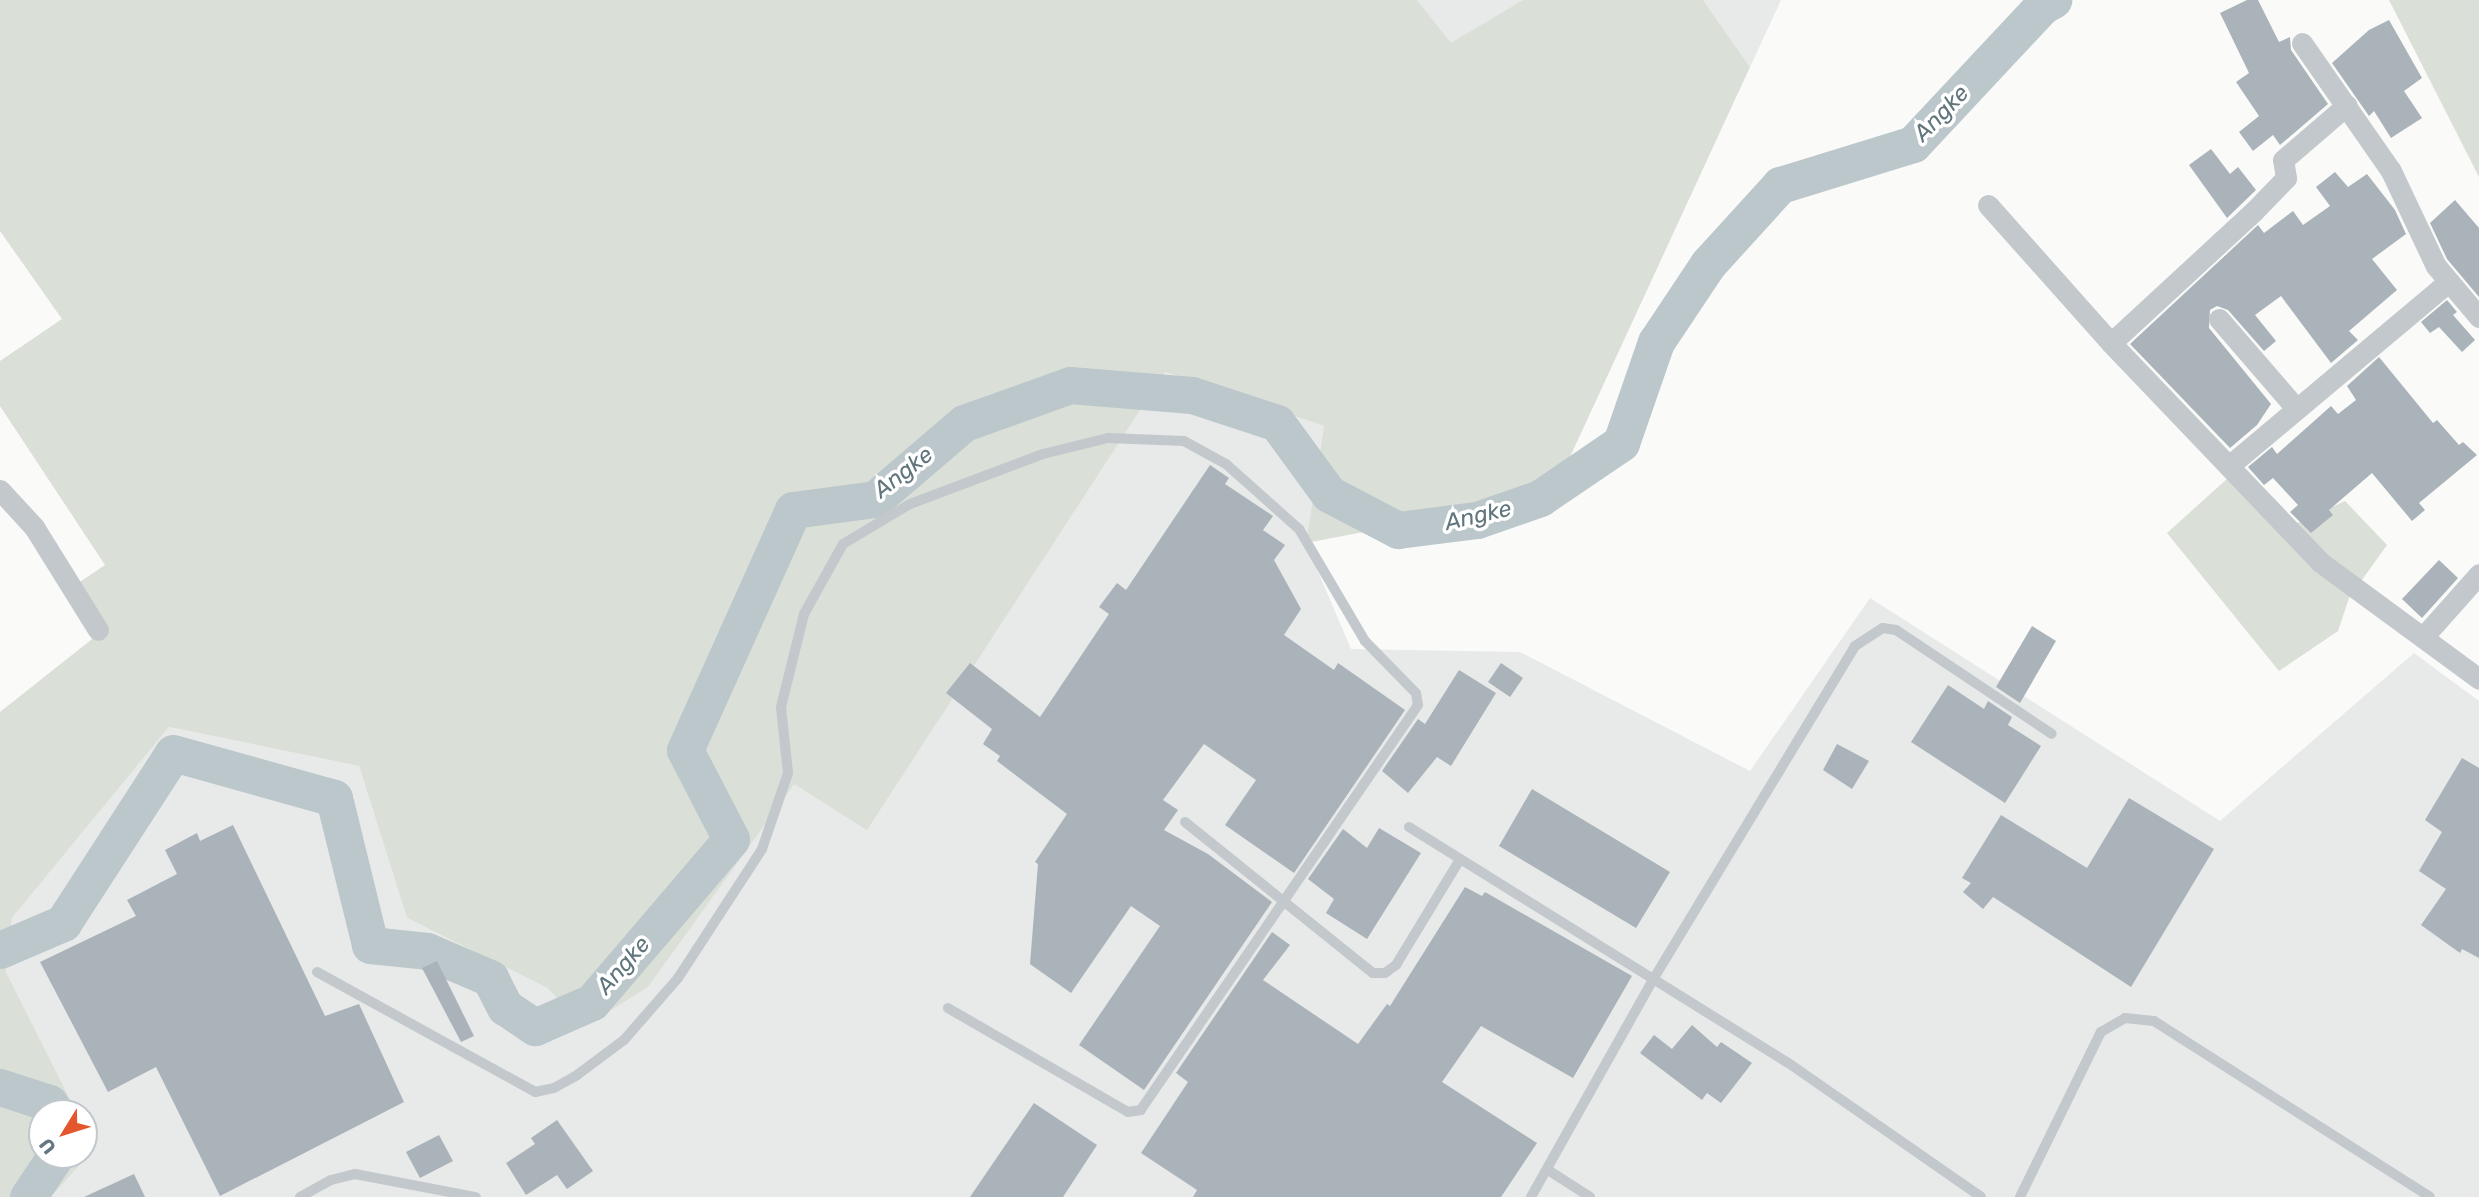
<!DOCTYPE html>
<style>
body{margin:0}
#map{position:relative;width:2479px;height:1197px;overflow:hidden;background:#fafaf8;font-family:Rubik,sans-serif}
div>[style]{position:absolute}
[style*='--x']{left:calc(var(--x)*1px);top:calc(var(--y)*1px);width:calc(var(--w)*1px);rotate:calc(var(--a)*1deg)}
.built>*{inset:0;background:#e8e9e9}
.green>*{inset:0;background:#dadfd7}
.river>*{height:37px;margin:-18.5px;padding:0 18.5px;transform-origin:18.5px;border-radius:18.5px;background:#bbc7cb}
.building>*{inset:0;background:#aab3b9}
.service>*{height:10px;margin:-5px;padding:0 5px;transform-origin:5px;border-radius:5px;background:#c3c8cc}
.minor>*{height:21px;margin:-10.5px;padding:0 10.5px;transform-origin:10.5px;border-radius:10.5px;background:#c3c8cc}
span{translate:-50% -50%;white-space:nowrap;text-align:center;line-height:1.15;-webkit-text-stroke:7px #fff;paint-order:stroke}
.water-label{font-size:23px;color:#60757c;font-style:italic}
.north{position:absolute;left:28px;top:1099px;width:70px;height:70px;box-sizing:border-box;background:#fff;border:2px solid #c1c8cd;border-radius:50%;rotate:232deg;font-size:19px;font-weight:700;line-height:28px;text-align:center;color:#657683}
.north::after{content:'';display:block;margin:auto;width:24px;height:32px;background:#e4572e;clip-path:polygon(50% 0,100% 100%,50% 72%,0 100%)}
</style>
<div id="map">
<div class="built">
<div style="clip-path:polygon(1417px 0,1523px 0,1451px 44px)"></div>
<div style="clip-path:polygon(1703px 0,1781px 0,1750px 67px)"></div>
<div style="clip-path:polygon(1165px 372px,1324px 426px,1306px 543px,1351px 649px,1520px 652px,1750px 771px,1870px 598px,2220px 821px,2414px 653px,2479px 701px,2479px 1197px,51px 1197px,95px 1148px,84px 1127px,84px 1113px,77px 1113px,6px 972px,12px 918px,169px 727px,359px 766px,407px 918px,547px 988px,586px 1026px,648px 987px,794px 783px,867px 829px)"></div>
</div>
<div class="green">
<div style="clip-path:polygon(0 0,1417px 0,1451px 43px,1523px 0,1703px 0,1750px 67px,1552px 496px,1306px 543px,1324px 426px,1165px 372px,867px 830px,794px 784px,648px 987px,586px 1026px,547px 988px,407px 918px,359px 766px,169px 727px,12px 918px,6px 972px,77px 1113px,42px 1113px,42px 1155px,84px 1155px,84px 1127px,95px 1148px,51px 1197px,0 1197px,0 712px,101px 632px,68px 590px,105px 565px,0 406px,0 361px,62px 319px,0 231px)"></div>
<div style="clip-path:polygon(2389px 0,2479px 0,2479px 177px)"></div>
<div style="clip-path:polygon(2228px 478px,2280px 531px,2345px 501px,2387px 545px,2349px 598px,2338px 631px,2279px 671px,2167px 533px)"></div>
</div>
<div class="river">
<div style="--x:0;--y:950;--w:69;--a:-23.2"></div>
<div style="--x:63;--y:923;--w:202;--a:-57.1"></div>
<div style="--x:173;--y:753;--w:167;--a:15.6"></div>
<div style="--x:334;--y:798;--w:151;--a:76.2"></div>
<div style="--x:370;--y:945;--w:57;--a:6"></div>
<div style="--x:427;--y:951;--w:69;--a:23.2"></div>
<div style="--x:490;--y:978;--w:33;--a:63"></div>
<div style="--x:505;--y:1007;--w:36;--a:34"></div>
<div style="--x:535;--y:1027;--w:62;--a:-23.7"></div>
<div style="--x:592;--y:1002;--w:214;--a:-49.5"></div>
<div style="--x:731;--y:839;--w:100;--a:-117.3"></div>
<div style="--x:685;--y:750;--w:263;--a:-65.8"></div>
<div style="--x:793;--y:510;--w:83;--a:-7.6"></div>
<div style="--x:875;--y:499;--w:117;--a:-40.5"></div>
<div style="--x:964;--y:423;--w:113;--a:-19.7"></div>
<div style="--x:1070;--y:385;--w:122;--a:4.7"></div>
<div style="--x:1192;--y:395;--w:89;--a:18.2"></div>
<div style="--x:1277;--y:423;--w:88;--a:53.8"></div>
<div style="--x:1329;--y:494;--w:78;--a:27.6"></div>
<div style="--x:1398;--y:530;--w:80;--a:-7.2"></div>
<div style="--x:1477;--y:520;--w:67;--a:-19.2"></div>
<div style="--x:1540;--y:498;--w:98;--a:-34.2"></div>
<div style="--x:1621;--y:443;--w:107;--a:-70.9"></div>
<div style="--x:1656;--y:342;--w:94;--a:-56.3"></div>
<div style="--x:1708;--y:264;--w:107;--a:-47.7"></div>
<div style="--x:1780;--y:185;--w:139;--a:-17.1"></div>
<div style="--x:1913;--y:144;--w:189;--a:-46.9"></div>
<div style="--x:2042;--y:6;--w:13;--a:-29"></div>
<div style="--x:0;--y:1087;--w:52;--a:18.1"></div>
<div style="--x:49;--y:1103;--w:12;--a:55"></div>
<div style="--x:28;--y:1197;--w:50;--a:-56.3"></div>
</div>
<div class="building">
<div style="clip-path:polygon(2247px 0,2258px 0,2279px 42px,2290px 37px,2291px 50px,2328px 104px,2280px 145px,2273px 135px,2253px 151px,2239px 132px,2259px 116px,2236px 82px,2249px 73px,2220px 13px)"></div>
<div style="clip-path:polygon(2389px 20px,2422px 78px,2404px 91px,2422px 118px,2391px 138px,2374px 111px,2369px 116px,2332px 63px,2369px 30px)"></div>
<div style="clip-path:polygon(2211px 149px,2230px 174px,2238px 167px,2256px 190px,2227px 218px,2189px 165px)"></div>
<div style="clip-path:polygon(2335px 172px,2348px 187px,2367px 174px,2395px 210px,2406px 234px,2372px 259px,2397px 290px,2349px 331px,2358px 340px,2331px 363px,2281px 296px,2255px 315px,2276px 341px,2264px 351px,2228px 310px,2217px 306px,2210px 310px,2209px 328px,2271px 404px,2257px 425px,2230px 448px,2130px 344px,2258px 225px,2264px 233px,2293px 211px,2303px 225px,2330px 206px,2316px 187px)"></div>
<div style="clip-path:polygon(2455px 200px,2479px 228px,2479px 297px,2447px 259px,2430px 223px)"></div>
<div style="clip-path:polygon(2447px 300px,2457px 312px,2453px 315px,2475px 340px,2462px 352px,2439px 327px,2430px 333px,2421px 322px)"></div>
<div style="clip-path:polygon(2379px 357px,2433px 423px,2437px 420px,2459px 445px,2463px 442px,2477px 455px,2419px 503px,2425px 510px,2412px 521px,2372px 473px,2329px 510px,2333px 515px,2311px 533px,2290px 512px,2298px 505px,2273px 478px,2264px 485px,2248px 467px,2272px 447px,2277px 454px,2331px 406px,2338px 414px,2356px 400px,2347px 386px)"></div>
<div style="clip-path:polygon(1210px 465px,1229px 478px,1225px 484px,1273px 516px,1263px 530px,1285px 545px,1274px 560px,1301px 609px,1284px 635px,1334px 670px,1338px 663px,1405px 710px,1294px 873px,1225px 825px,1256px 780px,1204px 744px,1163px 800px,1178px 810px,1164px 830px,1208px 854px,1272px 902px,1144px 1090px,1079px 1045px,1160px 926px,1131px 906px,1071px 993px,1030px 964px,1038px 864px,1035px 862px,1067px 814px,997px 761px,1000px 756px,983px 744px,992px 729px,946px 693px,970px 663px,1040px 717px,1109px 614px,1099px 607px,1117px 583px,1126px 590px)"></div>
<div style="clip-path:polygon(2439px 560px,2458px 578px,2422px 618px,2402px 599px)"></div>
<div style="clip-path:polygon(2032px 626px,2056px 641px,2020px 703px,1996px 687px)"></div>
<div style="clip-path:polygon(1501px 663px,1523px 678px,1510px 697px,1488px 682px)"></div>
<div style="clip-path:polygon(1459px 670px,1496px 693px,1451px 766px,1437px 757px,1408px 793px,1382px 771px,1418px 719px,1425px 724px)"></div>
<div style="clip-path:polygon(1948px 685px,1984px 709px,1988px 701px,2012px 717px,2008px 725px,2041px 746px,2005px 803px,1911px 742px)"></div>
<div style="clip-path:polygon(1837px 744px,1869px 761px,1852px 789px,1823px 770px)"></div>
<div style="clip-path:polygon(2462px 758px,2479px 768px,2479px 958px,2462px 949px,2460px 953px,2421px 925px,2446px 889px,2419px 871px,2442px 832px,2425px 820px)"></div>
<div style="clip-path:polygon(1532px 789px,1670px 872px,1636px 928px,1499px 846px)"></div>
<div style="clip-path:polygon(2129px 798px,2214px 849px,2131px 987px,1993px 897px,1983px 909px,1963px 892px,1971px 883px,1962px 878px,2001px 815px,2087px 868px)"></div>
<div style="clip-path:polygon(233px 825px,325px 1016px,359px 1004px,404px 1102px,220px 1196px,156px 1067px,108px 1092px,40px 962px,136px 916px,127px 900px,177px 874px,165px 850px,197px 833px,200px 841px)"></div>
<div style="clip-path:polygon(1379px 828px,1421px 853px,1367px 939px,1326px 913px,1334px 899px,1308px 879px,1343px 829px,1367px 848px)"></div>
<div style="clip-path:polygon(1465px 887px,1482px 896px,1485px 892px,1632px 976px,1573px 1078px,1481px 1026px,1442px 1082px,1537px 1143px,1501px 1197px,1193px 1197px,1197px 1190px,1141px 1153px,1188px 1082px,1176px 1073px,1272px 932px,1290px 945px,1263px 980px,1358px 1044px,1387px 1004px,1390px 1006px)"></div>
<div style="clip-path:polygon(437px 961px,474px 1036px,461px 1042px,422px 968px)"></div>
<div style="clip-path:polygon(1692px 1025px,1717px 1047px,1721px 1042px,1752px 1063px,1721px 1103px,1707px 1093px,1702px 1100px,1640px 1053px,1654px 1035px,1672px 1049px)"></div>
<div style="clip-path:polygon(1034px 1103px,1097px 1145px,1063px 1197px,970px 1197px)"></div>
<div style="clip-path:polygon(557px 1120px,593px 1171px,567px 1189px,557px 1175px,526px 1195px,506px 1163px,535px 1144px,531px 1138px)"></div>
<div style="clip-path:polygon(439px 1135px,453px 1161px,420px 1178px,406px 1152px)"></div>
<div style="clip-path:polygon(134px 1174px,145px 1197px,84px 1197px)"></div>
</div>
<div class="service">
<div style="--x:1185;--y:822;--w:241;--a:38.8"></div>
<div style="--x:1373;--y:973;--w:12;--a:0"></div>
<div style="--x:1385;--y:973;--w:14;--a:-36"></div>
<div style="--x:1396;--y:965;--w:122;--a:-58.8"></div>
<div style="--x:1409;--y:827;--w:445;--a:31.9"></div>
<div style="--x:1787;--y:1062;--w:236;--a:34.8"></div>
<div style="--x:317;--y:972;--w:249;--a:28.8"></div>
<div style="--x:535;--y:1092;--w:19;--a:-12"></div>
<div style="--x:554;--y:1088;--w:26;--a:-29"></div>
<div style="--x:577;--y:1075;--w:59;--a:-36.7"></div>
<div style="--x:624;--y:1040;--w:82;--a:-48.9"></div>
<div style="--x:678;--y:978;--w:154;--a:-56.9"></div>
<div style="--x:762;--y:849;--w:80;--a:-71.1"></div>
<div style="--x:788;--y:773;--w:66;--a:-96.1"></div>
<div style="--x:781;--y:707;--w:96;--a:-76.1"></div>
<div style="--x:804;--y:614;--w:80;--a:-60.9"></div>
<div style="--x:843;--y:544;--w:78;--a:-30.8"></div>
<div style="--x:910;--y:504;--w:142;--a:-20.6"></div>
<div style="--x:1043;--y:454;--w:67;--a:-13.8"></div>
<div style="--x:1108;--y:438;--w:76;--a:2.3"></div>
<div style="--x:1184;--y:441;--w:48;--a:28.7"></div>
<div style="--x:1226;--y:464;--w:98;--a:41.7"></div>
<div style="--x:1299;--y:529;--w:130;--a:59.5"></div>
<div style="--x:1365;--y:641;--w:73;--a:45.6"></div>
<div style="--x:1416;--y:693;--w:12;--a:81"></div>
<div style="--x:1418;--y:705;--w:491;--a:124.4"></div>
<div style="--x:1141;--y:1110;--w:13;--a:171"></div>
<div style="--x:1128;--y:1112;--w:208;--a:-150"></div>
<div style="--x:1548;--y:1170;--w:50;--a:32.7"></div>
<div style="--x:300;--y:1197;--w:35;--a:-29"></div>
<div style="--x:331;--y:1180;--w:25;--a:-14"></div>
<div style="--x:355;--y:1174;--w:123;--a:10.8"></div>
<div style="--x:1531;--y:1197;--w:251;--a:-60.7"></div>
<div style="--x:1654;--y:978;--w:388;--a:-58.8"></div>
<div style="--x:1855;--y:646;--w:33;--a:-33"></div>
<div style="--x:1883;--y:628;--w:13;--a:9"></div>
<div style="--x:1896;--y:630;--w:187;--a:33.7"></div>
<div style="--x:2020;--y:1197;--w:184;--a:-63.9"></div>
<div style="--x:2101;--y:1032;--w:28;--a:-30"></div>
<div style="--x:2125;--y:1018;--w:29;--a:6"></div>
<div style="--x:2154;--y:1021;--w:327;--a:32.5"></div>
</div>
<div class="minor">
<div style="--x:2302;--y:43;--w:156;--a:55.2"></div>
<div style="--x:2391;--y:171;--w:105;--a:64.7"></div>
<div style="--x:2436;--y:266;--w:67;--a:49.9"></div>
<div style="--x:1988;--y:205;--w:185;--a:48.3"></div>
<div style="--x:2111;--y:343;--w:303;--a:46.3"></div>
<div style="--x:2320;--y:562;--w:197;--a:36.3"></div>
<div style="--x:2219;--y:319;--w:116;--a:49.2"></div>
<div style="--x:2111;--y:343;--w:195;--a:-42.7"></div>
<div style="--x:2254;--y:211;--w:46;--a:-45.9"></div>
<div style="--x:2286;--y:178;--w:18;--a:-99"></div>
<div style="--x:2283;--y:160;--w:84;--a:-40.7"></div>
<div style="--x:2230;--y:465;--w:283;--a:-40"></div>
<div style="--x:0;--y:490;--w:50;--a:47.4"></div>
<div style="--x:34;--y:527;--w:121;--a:58.1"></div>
<div style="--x:2424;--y:636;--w:83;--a:-48.4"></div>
</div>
<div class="water-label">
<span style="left:1941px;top:113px;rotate:-46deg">Angke</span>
<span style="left:903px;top:472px;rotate:-38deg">Angke</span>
<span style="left:1478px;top:515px;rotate:-13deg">Angke</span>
<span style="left:623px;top:965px;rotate:-49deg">Angke</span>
</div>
<div class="north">U</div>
</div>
